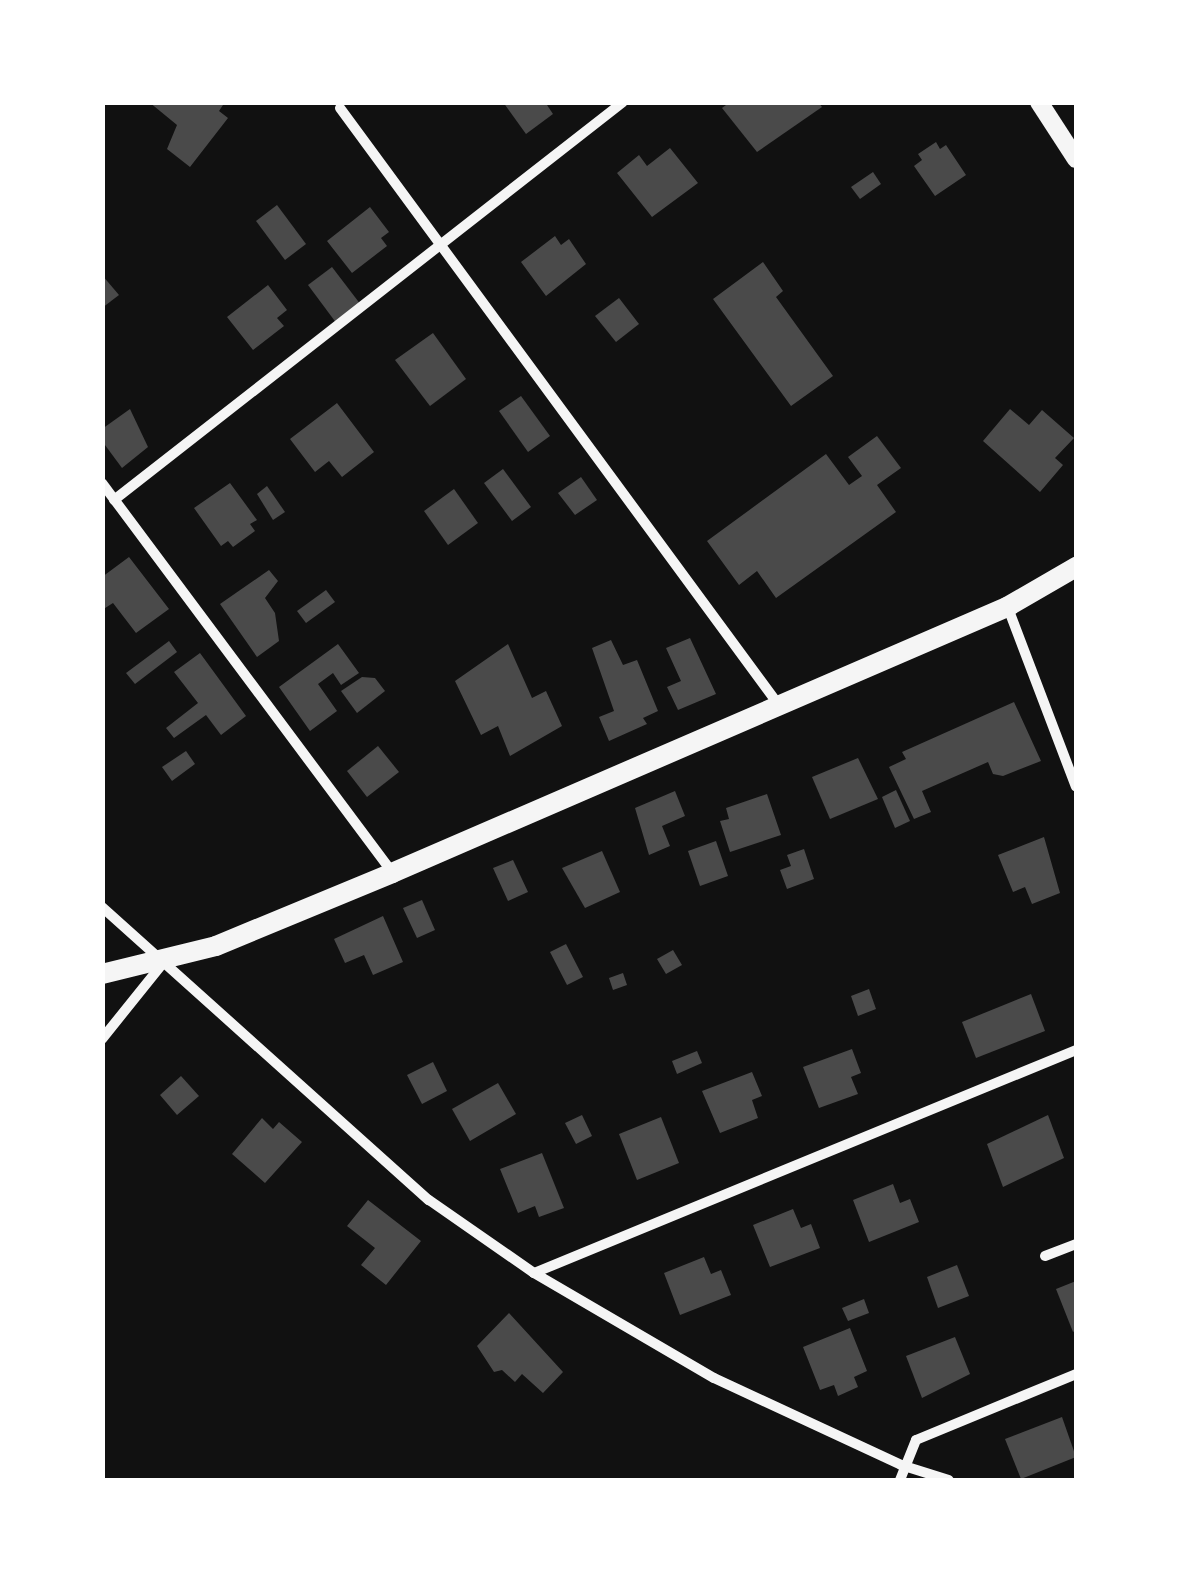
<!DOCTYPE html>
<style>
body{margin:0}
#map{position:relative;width:1179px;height:1583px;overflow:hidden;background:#111;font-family:Quicksand,sans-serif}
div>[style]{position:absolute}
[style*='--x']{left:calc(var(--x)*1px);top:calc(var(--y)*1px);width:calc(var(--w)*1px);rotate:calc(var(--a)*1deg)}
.building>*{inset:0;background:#4a4a4a}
.minor>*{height:10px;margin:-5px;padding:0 5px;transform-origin:5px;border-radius:5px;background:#f5f5f5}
.tertiary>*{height:18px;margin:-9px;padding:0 9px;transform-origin:9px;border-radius:9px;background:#f5f5f5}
.secondary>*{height:20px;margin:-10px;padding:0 10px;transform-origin:10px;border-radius:10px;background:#f5f5f5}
span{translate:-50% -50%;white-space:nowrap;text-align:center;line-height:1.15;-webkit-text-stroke:8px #fff;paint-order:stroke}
.frame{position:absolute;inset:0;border:105px solid #fff;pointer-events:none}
</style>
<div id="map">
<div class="building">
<div style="clip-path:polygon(149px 102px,225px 102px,219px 111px,228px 118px,190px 167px,167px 149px,177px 125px)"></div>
<div style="clip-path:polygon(503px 102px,545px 102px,553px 114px,526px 134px)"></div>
<div style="clip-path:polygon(730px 102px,818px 102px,822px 107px,757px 152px,722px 108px)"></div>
<div style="clip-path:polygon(936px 142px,940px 149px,946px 145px,966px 175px,935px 196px,914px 166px,922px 160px,918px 154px)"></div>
<div style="clip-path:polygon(670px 148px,698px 183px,652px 217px,617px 173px,639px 155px,647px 166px)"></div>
<div style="clip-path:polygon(873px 172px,881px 184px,860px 199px,851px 187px)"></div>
<div style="clip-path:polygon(277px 205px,306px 244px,285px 260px,256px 221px)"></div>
<div style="clip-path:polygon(370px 207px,389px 232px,381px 238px,387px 246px,352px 273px,327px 241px)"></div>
<div style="clip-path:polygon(555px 236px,561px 245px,569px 239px,586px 264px,546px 296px,521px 262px)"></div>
<div style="clip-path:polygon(763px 262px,783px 291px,776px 297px,833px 376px,791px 406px,713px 299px)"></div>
<div style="clip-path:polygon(332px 267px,361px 305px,337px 324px,308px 285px)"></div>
<div style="clip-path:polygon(102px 275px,119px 295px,102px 308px)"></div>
<div style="clip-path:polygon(268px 285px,287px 310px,277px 318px,284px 326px,253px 350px,227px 317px)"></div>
<div style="clip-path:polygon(619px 298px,639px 324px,616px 342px,595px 316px)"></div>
<div style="clip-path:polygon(433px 333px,466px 379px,430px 406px,395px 360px)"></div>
<div style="clip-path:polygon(521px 396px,550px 436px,528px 452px,499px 411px)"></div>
<div style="clip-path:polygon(337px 403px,374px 452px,342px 477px,329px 461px,315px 472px,290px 439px)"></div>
<div style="clip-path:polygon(130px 409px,148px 447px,122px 468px,102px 441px,102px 429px)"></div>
<div style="clip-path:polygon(1010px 409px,1029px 425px,1042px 410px,1074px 438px,1055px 458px,1063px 465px,1040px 492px,983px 441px)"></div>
<div style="clip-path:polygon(877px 436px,901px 468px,877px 485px,896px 512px,776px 598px,757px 571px,739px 585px,707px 541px,826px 454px,849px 485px,862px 476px,848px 457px)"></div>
<div style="clip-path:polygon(503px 469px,531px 507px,512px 521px,484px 483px)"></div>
<div style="clip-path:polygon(581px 477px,597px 500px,575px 515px,558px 493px)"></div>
<div style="clip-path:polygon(230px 483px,257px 520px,250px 524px,255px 531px,233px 547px,228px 541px,221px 546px,194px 508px)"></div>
<div style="clip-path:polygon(267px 486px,285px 512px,273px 520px,257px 494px)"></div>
<div style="clip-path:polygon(454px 489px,478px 523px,448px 545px,424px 511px)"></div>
<div style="clip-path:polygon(129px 557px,169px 609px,136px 633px,113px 603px,102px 610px,102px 577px)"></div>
<div style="clip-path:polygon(269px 570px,278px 581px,265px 598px,275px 613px,279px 641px,257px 657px,220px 604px)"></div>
<div style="clip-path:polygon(326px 590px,335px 602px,306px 623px,297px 611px)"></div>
<div style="clip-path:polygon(690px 638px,716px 694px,678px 710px,667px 687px,681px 681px,666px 648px)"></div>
<div style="clip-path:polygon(611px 640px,623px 665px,637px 660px,658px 711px,643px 718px,647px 724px,609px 741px,599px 717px,614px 711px,592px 648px)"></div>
<div style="clip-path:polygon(169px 641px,177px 652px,135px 684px,126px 673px)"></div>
<div style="clip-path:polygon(338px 644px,359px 673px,341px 685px,333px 673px,318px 684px,337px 711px,310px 731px,279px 687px)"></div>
<div style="clip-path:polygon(508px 644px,532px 698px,546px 691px,562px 726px,510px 756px,498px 726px,481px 735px,455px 681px)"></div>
<div style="clip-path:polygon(200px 653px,246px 716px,221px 735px,206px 715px,174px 738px,166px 728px,198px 703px,174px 672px)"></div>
<div style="clip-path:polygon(362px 677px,375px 678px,385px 691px,357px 713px,341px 691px)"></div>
<div style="clip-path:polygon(1014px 702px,1041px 761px,1003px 776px,993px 774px,988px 762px,922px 791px,931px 812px,914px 819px,889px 767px,906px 759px,902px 752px)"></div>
<div style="clip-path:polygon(378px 746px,399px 772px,367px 797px,347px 771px)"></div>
<div style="clip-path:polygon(186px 751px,195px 764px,172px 781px,162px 767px)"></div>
<div style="clip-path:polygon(858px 758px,878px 799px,830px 819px,812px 777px)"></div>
<div style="clip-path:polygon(896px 790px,910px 821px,895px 828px,882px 797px)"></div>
<div style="clip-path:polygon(675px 791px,685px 816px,662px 826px,670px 846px,649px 855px,635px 808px)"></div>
<div style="clip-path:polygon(767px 794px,781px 835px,730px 852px,720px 821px,729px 819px,726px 808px)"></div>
<div style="clip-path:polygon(1044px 837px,1060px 893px,1032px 904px,1025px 887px,1013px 892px,998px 855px)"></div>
<div style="clip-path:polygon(716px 841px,728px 876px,700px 886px,688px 851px)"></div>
<div style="clip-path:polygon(804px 849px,814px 879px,787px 889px,780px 870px,791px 866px,787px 855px)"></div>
<div style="clip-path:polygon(602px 851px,620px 892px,585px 908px,562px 868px)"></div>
<div style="clip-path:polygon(513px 860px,528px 892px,508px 901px,493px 868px)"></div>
<div style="clip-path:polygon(422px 900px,435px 930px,417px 938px,403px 908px)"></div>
<div style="clip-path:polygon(383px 916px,403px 962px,373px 975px,364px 955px,345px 963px,334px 939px)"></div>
<div style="clip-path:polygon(566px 944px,583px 977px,567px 985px,550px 952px)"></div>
<div style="clip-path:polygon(673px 950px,682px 965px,666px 974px,657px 959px)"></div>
<div style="clip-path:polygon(623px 973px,627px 985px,613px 990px,609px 978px)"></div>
<div style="clip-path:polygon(869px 989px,876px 1009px,858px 1016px,851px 996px)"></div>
<div style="clip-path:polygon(1031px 994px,1045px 1031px,976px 1058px,962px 1022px)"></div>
<div style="clip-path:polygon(852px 1049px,861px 1073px,851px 1077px,858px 1094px,819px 1108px,803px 1067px)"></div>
<div style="clip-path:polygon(697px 1051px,702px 1063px,677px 1074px,672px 1061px)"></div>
<div style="clip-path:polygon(433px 1062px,447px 1091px,422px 1104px,407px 1075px)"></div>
<div style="clip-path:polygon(752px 1072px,762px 1096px,752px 1100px,758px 1118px,720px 1133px,702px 1091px)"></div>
<div style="clip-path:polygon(181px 1076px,199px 1096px,177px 1115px,160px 1095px)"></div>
<div style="clip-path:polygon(498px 1083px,516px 1114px,470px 1141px,452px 1109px)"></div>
<div style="clip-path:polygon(582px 1115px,592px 1136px,576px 1144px,565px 1123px)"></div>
<div style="clip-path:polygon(1048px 1115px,1064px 1158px,1003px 1187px,987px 1144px)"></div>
<div style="clip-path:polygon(661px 1117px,679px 1163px,637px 1180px,619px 1134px)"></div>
<div style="clip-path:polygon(262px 1118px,273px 1129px,279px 1122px,302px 1142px,265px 1183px,232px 1154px)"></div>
<div style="clip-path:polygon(542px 1153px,564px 1208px,539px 1217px,535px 1206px,518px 1213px,500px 1169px)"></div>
<div style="clip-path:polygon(893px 1184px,900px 1203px,910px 1199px,919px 1222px,869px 1242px,853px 1200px)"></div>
<div style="clip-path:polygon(368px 1200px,421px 1241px,386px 1285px,361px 1265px,375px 1248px,347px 1226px)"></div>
<div style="clip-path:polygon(793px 1209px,801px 1228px,811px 1224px,820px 1248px,770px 1267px,753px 1225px)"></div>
<div style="clip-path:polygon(704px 1257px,711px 1274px,721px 1270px,731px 1295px,680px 1315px,664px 1273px)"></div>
<div style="clip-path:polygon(957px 1265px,969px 1296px,938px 1308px,927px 1277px)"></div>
<div style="clip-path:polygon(1076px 1281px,1076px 1330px,1073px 1332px,1056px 1289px)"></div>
<div style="clip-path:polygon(864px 1299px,869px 1313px,848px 1321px,842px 1308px)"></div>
<div style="clip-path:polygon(509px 1313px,563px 1372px,543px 1393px,522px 1374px,515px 1382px,502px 1370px,494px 1372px,477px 1346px)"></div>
<div style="clip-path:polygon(850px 1328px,867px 1371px,854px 1377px,858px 1387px,838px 1396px,834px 1385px,820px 1390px,803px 1347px)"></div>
<div style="clip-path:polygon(955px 1337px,970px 1374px,922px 1398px,906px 1356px)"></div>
<div style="clip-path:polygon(1062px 1417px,1076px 1457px,1021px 1479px,1005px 1439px)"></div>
</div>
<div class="minor">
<div style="--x:340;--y:108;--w:740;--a:53.69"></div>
<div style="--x:102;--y:483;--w:485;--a:53.3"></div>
<div style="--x:114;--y:500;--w:646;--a:-38.02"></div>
<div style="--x:1008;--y:608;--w:191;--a:69.2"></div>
<div style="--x:102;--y:907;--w:439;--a:41.9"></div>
<div style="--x:429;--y:1200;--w:128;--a:34.8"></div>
<div style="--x:534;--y:1273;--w:208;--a:30.3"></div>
<div style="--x:714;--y:1378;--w:206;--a:24.9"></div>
<div style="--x:901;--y:1465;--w:50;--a:17.4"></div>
<div style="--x:102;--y:1039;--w:97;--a:-51.2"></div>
<div style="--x:1045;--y:1256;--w:33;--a:-21"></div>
<div style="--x:534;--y:1273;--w:586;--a:-22.36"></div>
<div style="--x:900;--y:1480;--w:43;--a:-68.2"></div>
<div style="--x:916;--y:1440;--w:173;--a:-22.4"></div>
</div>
<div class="tertiary">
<div style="--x:1039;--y:102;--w:68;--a:57"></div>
</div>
<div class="secondary">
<div style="--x:102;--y:974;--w:117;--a:-13.8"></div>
<div style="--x:216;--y:946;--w:191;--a:-22.5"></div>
<div style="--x:392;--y:873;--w:670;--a:-23.39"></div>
<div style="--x:1007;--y:607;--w:80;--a:-30.1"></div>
</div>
<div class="frame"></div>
</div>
